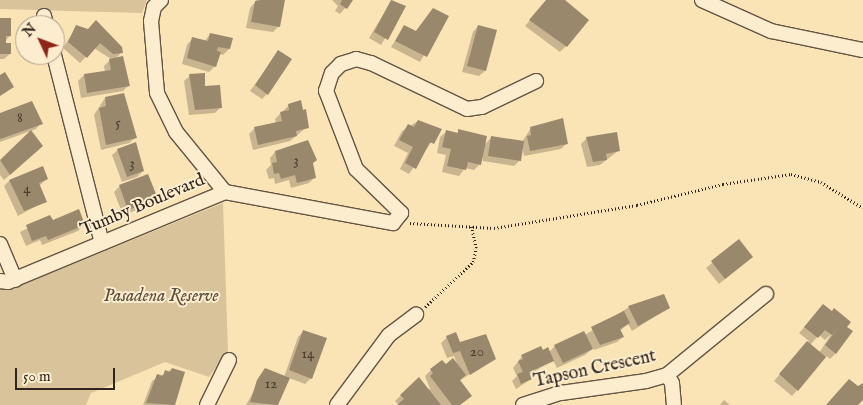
<!DOCTYPE html>
<style>
body{margin:0}
#map{position:relative;width:863px;height:405px;overflow:hidden;background:#fae3b4;font-family:"IM FELL English",serif}
div>[style]{position:absolute}
[style*='--x']{left:calc(var(--x)*1px);top:calc(var(--y)*1px);width:calc(var(--w)*1px);rotate:calc(var(--a)*1deg)}
.green>*{inset:0;background:#d8c39a}
.shadow>*{inset:0;background:#0003}
.building>*{inset:0;background:#9a886c}
.path>*{height:2.5px;margin-top:-1.25px;transform-origin:0;background:repeating-linear-gradient(90deg,#32251d 0 1px,transparent 0 3.5px)}
.roads{filter:drop-shadow(1px 0 #645443) drop-shadow(-1px 0 #645443) drop-shadow(0 1px #645443) drop-shadow(0 -1px #645443)}
.minor>*{height:14px;margin:-7px;padding:0 7px;transform-origin:7px;border-radius:7px;background:#fcedce}
span{translate:-50% -50%;white-space:nowrap;text-align:center;line-height:1.15;-webkit-text-stroke:4px #fcedce;paint-order:stroke}
.number-label{font-size:15px;color:#4c3e31}
.number-label span{-webkit-text-stroke-width:0}
.street-label{font-size:18px;color:#32251d}
.park-label{font-size:18px;color:#5c4c3c;font-style:italic}
.north{position:absolute;left:15px;top:15px;width:50px;height:50px;box-sizing:border-box;background:#fcedce;border:1px solid #ab9d87;border-radius:50%;rotate:313deg;font-size:14px;font-weight:700;line-height:20px;text-align:center;color:#32251d}
.north::after{content:'';display:block;margin:auto;width:18px;height:22px;background:#8f2418;clip-path:polygon(50% 0,100% 100%,50% 72%,0 100%)}
.scale{position:absolute;left:15px;top:368px;width:100px;height:22px;box-sizing:border-box;border:2px solid #32251d;border-top:0;padding-left:6px;font-size:15px;line-height:18px;white-space:nowrap;color:#32251d;-webkit-text-stroke:4px #fcedce;paint-order:stroke}
</style>
<div id="map">
<div class="green">
<div style="clip-path:polygon(0 0,147px 0,142px 13px,0 9px)"></div>
<div style="clip-path:polygon(223px 203px,228px 351px,209px 377px,165px 362px,91px 393px,86px 405px,0 405px,0 287px,12px 289px)"></div>
</div>
<div class="shadow">
<div style="clip-path:polygon(257px 0,284px 0,279px 26px,273px 32px,246px 28px,250px 8px)"></div>
<div style="clip-path:polygon(332px 0,352px 0,340px 14px,335px 11px,338px 6px)"></div>
<div style="clip-path:polygon(392px 0,404px 7px,381px 45px,369px 38px)"></div>
<div style="clip-path:polygon(547px 0,563px 0,566px 46px,560px 52px,525px 26px)"></div>
<div style="clip-path:polygon(433px 9px,447px 16px,420px 62px,391px 47px,404px 27px,415px 32px)"></div>
<div style="clip-path:polygon(0 19px,10px 36px,5px 41px,10px 54px,4px 59px,0 59px)"></div>
<div style="clip-path:polygon(77px 26px,121px 53px,115px 59px,129px 85px,123px 91px,81px 98px,78px 81px,84px 75px,105px 72px,104px 66px,111px 59px,94px 48px,80px 63px,63px 48px)"></div>
<div style="clip-path:polygon(478px 26px,485px 71px,479px 76px,462px 72px,473px 32px)"></div>
<div style="clip-path:polygon(210px 34px,229px 49px,223px 55px,219px 54px,215px 66px,209px 72px,182px 64px,187px 45px,192px 39px,204px 42px)"></div>
<div style="clip-path:polygon(279px 52px,267px 94px,262px 99px,250px 91px)"></div>
<div style="clip-path:polygon(190px 76px,221px 107px,215px 113px,189px 115px,184px 81px)"></div>
<div style="clip-path:polygon(105px 98px,135px 138px,129px 143px,101px 150px,94px 115px)"></div>
<div style="clip-path:polygon(289px 105px,302px 112px,307px 127px,290px 141px,253px 150px,249px 134px,255px 128px,276px 123px,275px 119px)"></div>
<div style="clip-path:polygon(0 114px,41px 123px,36px 129px,0 142px)"></div>
<div style="clip-path:polygon(418px 121px,440px 130px,409px 174px,400px 169px,408px 153px,394px 146px,402px 131px)"></div>
<div style="clip-path:polygon(531px 128px,567px 143px,561px 149px,524px 156px,522px 146px,520px 160px,514px 166px,483px 161px,482px 152px,480px 164px,474px 170px,465px 168px,459px 176px,442px 172px,446px 155px,437px 153px,440px 137px,446px 132px,456px 134px,459px 131px,484px 145px,492px 137px,522px 142px)"></div>
<div style="clip-path:polygon(31px 132px,36px 151px,4px 180px,0 175px,0 161px)"></div>
<div style="clip-path:polygon(587px 138px,618px 151px,600px 165px,587px 167px,581px 144px)"></div>
<div style="clip-path:polygon(118px 150px,143px 171px,137px 177px,122px 182px,112px 155px)"></div>
<div style="clip-path:polygon(275px 152px,312px 164px,315px 177px,309px 183px,291px 188px,289px 180px,275px 184px,274px 178px,269px 179px,266px 170px,271px 165px,270px 158px)"></div>
<div style="clip-path:polygon(47px 179px,39px 186px,46px 201px,18px 216px,4px 186px,9px 181px)"></div>
<div style="clip-path:polygon(120px 186px,156px 199px,151px 205px,123px 215px,114px 192px)"></div>
<div style="clip-path:polygon(50px 217px,52px 222px,84px 225px,78px 231px,42px 245px,40px 240px,26px 246px,20px 232px)"></div>
<div style="clip-path:polygon(739px 241px,752px 257px,719px 284px,706px 268px)"></div>
<div style="clip-path:polygon(629px 307px,668px 308px,632px 331px,628px 324px,620px 331px,623px 337px,617px 342px,594px 350px,593px 348px,585px 355px,557px 368px,553px 360px,529px 375px,531px 379px,516px 389px,512px 381px,517px 376px,513px 368px,522px 356px,549px 352px,555px 346px,585px 335px)"></div>
<div style="clip-path:polygon(evenodd,818px 312px,832px 313px,851px 332px,835px 354px,830px 359px,826px 356px,792px 396px,774px 381px,809px 341px,799px 333px,818px 312px,832px 333px,819px 353px,810px 345px,819px 335px,825px 340px,832px 333px)"></div>
<div style="clip-path:polygon(304px 331px,311px 378px,305px 384px,289px 378px,277px 405px,246px 405px,266px 370px,284px 377px,298px 337px)"></div>
<div style="clip-path:polygon(447px 337px,495px 358px,459px 381px,460px 405px,399px 405px,395px 401px,401px 395px,430px 389px,425px 376px,431px 370px,458px 366px,454px 356px,447px 358px,441px 343px)"></div>
<div style="clip-path:polygon(172px 369px,184px 373px,173px 405px,143px 405px,152px 381px)"></div>
<div style="clip-path:polygon(724px 400px,730px 405px,720px 405px)"></div>
</div>
<div class="building">
<div style="clip-path:polygon(261px 0,285px 0,280px 27px,251px 22px,255px 1px)"></div>
<div style="clip-path:polygon(342px 0,353px 0,347px 9px,340px 4px)"></div>
<div style="clip-path:polygon(391px 0,406px 6px,388px 40px,374px 32px)"></div>
<div style="clip-path:polygon(546px 0,565px 0,589px 20px,567px 47px,529px 20px)"></div>
<div style="clip-path:polygon(433px 8px,449px 16px,427px 57px,395px 41px,404px 25px,416px 31px)"></div>
<div style="clip-path:polygon(0 18px,11px 18px,11px 36px,6px 36px,6px 43px,11px 43px,11px 54px,0 54px)"></div>
<div style="clip-path:polygon(96px 20px,122px 47px,123px 53px,113px 54px,100px 43px,87px 58px,68px 42px,76px 25px,88px 29px)"></div>
<div style="clip-path:polygon(478px 25px,497px 30px,486px 71px,467px 66px)"></div>
<div style="clip-path:polygon(210px 33px,233px 38px,230px 49px,218px 47px,217px 51px,221px 52px,216px 67px,187px 58px,192px 37px,208px 41px)"></div>
<div style="clip-path:polygon(278px 50px,292px 59px,268px 95px,255px 85px)"></div>
<div style="clip-path:polygon(123px 56px,130px 86px,87px 93px,84px 74px,111px 70px,109px 59px)"></div>
<div style="clip-path:polygon(5px 72px,14px 87px,0 96px,0 75px)"></div>
<div style="clip-path:polygon(205px 73px,205px 86px,220px 85px,222px 108px,195px 110px,189px 74px)"></div>
<div style="clip-path:polygon(124px 93px,137px 138px,106px 145px,99px 108px,106px 106px,105px 97px)"></div>
<div style="clip-path:polygon(301px 100px,303px 110px,306px 109px,309px 128px,296px 131px,297px 136px,258px 145px,254px 127px,282px 121px,280px 112px,289px 110px,288px 104px)"></div>
<div style="clip-path:polygon(32px 101px,43px 124px,0 139px,0 113px)"></div>
<div style="clip-path:polygon(563px 118px,568px 144px,530px 151px,527px 136px,531px 135px,530px 127px)"></div>
<div style="clip-path:polygon(418px 120px,442px 129px,434px 144px,430px 142px,416px 169px,405px 163px,413px 147px,399px 140px,408px 124px,414px 127px)"></div>
<div style="clip-path:polygon(458px 129px,487px 136px,481px 165px,468px 162px,466px 170px,447px 166px,451px 149px,442px 147px,446px 130px,458px 133px)"></div>
<div style="clip-path:polygon(31px 130px,43px 146px,10px 175px,0 160px)"></div>
<div style="clip-path:polygon(617px 132px,620px 151px,606px 154px,607px 160px,593px 162px,586px 137px)"></div>
<div style="clip-path:polygon(491px 136px,524px 141px,521px 161px,488px 156px)"></div>
<div style="clip-path:polygon(308px 140px,317px 160px,313px 163px,316px 178px,297px 183px,295px 175px,281px 179px,279px 173px,274px 174px,272px 163px,277px 162px,275px 151px)"></div>
<div style="clip-path:polygon(136px 142px,144px 171px,127px 177px,117px 149px)"></div>
<div style="clip-path:polygon(43px 166px,48px 179px,39px 183px,47px 202px,24px 211px,9px 180px)"></div>
<div style="clip-path:polygon(148px 174px,158px 199px,128px 210px,119px 185px)"></div>
<div style="clip-path:polygon(79px 209px,85px 225px,48px 240px,46px 236px,32px 241px,26px 225px,50px 215px,53px 220px)"></div>
<div style="clip-path:polygon(739px 239px,753px 257px,725px 279px,711px 261px)"></div>
<div style="clip-path:polygon(664px 294px,670px 308px,638px 326px,628px 306px)"></div>
<div style="clip-path:polygon(823px 304px,832px 311px,834px 308px,851px 322px,847px 327px,853px 331px,836px 354px,825px 345px,840px 325px,832px 335px,825px 330px,818px 338px,804px 327px)"></div>
<div style="clip-path:polygon(624px 311px,630px 323px,620px 329px,624px 337px,600px 345px,591px 327px)"></div>
<div style="clip-path:polygon(303px 330px,327px 338px,312px 379px,289px 370px)"></div>
<div style="clip-path:polygon(584px 331px,593px 349px,563px 363px,554px 345px)"></div>
<div style="clip-path:polygon(456px 332px,460px 342px,486px 334px,496px 359px,470px 375px,460px 351px,453px 353px,446px 336px)"></div>
<div style="clip-path:polygon(807px 341px,826px 357px,798px 391px,779px 374px)"></div>
<div style="clip-path:polygon(541px 346px,543px 350px,548px 347px,554px 361px,529px 372px,532px 379px,521px 384px,517px 374px,523px 372px,518px 361px,523px 359px,521px 355px)"></div>
<div style="clip-path:polygon(453px 358px,466px 375px,460px 380px,472px 396px,460px 405px,452px 405px,430px 376px,433px 373px,430px 369px,442px 360px,446px 364px)"></div>
<div style="clip-path:polygon(172px 368px,185px 372px,175px 405px,146px 403px,157px 374px,163px 376px,165px 370px,170px 372px)"></div>
<div style="clip-path:polygon(265px 368px,290px 378px,278px 405px,250px 402px,257px 380px)"></div>
<div style="clip-path:polygon(419px 377px,441px 405px,397px 405px,404px 399px,400px 395px)"></div>
<div style="clip-path:polygon(849px 379px,858px 386px,863px 383px,863px 400px,858px 405px,826px 405px)"></div>
</div>
<div class="path">
<div style="--x:410;--y:223;--w:84;--a:3.4"></div>
<div style="--x:494;--y:228;--w:145;--a:-9.1"></div>
<div style="--x:637;--y:205;--w:89;--a:-13.7"></div>
<div style="--x:723;--y:184;--w:69;--a:-8.4"></div>
<div style="--x:791;--y:174;--w:31;--a:15"></div>
<div style="--x:821;--y:182;--w:49;--a:31.8"></div>
<div style="--x:425;--y:307;--w:66;--a:-43.2"></div>
<div style="--x:473;--y:262;--w:14;--a:-78"></div>
<div style="--x:476;--y:248;--w:22;--a:-103"></div>
</div>
<div class="roads">
<div class="minor">
<div style="--x:161;--y:0;--w:10;--a:135"></div>
<div style="--x:154;--y:7;--w:14;--a:102"></div>
<div style="--x:151;--y:21;--w:72;--a:85.2"></div>
<div style="--x:157;--y:93;--w:43;--a:64"></div>
<div style="--x:176;--y:132;--w:77;--a:50.8"></div>
<div style="--x:702;--y:0;--w:76;--a:24.2"></div>
<div style="--x:771;--y:31;--w:94;--a:11.7"></div>
<div style="--x:44;--y:16;--w:9;--a:77"></div>
<div style="--x:54;--y:55;--w:194;--a:75.7"></div>
<div style="--x:0;--y:244;--w:39;--a:67"></div>
<div style="--x:0;--y:281;--w:8;--a:7"></div>
<div style="--x:8;--y:282;--w:235;--a:-22.5"></div>
<div style="--x:225;--y:192;--w:171;--a:10.5"></div>
<div style="--x:393;--y:223;--w:13;--a:-51"></div>
<div style="--x:401;--y:213;--w:63;--a:-135.6"></div>
<div style="--x:356;--y:169;--w:84;--a:-111"></div>
<div style="--x:326;--y:91;--w:19;--a:-72"></div>
<div style="--x:332;--y:73;--w:13;--a:-45"></div>
<div style="--x:341;--y:64;--w:16;--a:-18"></div>
<div style="--x:356;--y:59;--w:16;--a:15"></div>
<div style="--x:371;--y:63;--w:106;--a:25.6"></div>
<div style="--x:467;--y:109;--w:15;--a:-8"></div>
<div style="--x:482;--y:107;--w:60;--a:-25.7"></div>
<div style="--x:667;--y:375;--w:9;--a:58"></div>
<div style="--x:672;--y:383;--w:22;--a:85"></div>
<div style="--x:207;--y:405;--w:50;--a:-63.9"></div>
<div style="--x:337;--y:405;--w:87;--a:-53.4"></div>
<div style="--x:389;--y:335;--w:34;--a:-37"></div>
<div style="--x:523;--y:405;--w:40;--a:-18"></div>
<div style="--x:561;--y:393;--w:86;--a:-8"></div>
<div style="--x:646;--y:381;--w:22;--a:-16"></div>
<div style="--x:667;--y:375;--w:128;--a:-39.3"></div>
</div>
</div>
<div class="number-label">
<span style="left:20px;top:118px">8</span>
<span style="left:118px;top:123px">5</span>
<span style="left:296px;top:161px">3</span>
<span style="left:132px;top:164px">3</span>
<span style="left:27px;top:189px">4</span>
<span style="left:477px;top:352px">20</span>
<span style="left:308px;top:354px">14</span>
<span style="left:271px;top:384px">12</span>
</div>
<div class="street-label">
<span style="left:143px;top:206px;rotate:-23deg">Tumby Boulevard</span>
<span style="left:595px;top:370px;rotate:-12deg">Tapson Crescent</span>
</div>
<div class="park-label">
<span style="left:161px;top:297px">Pasadena Reserve</span>
</div>
<div class="north">N</div>
<div class="scale">50 m</div>
</div>
